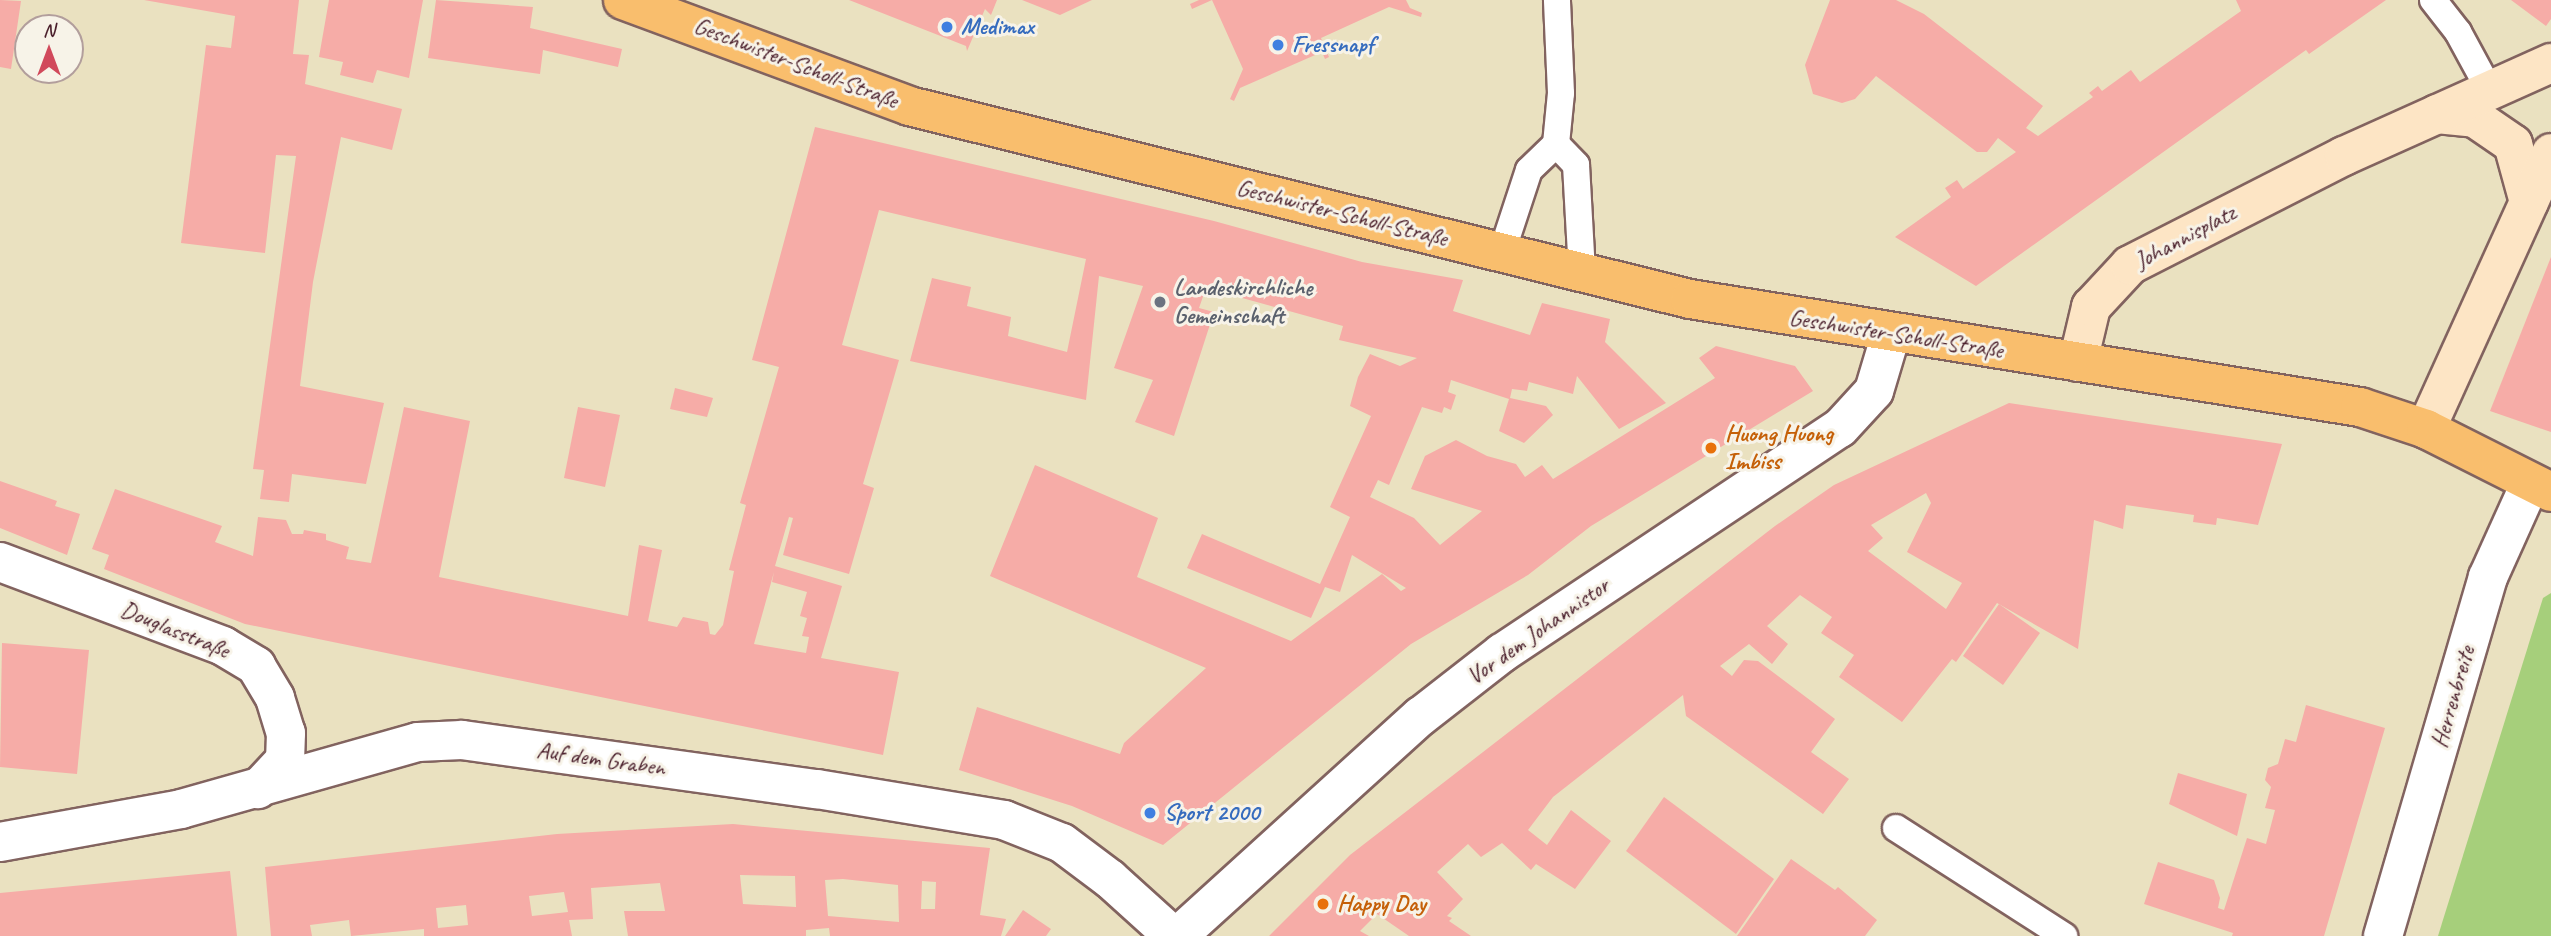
<!DOCTYPE html>
<meta charset="utf-8">
<style>
body{margin:0}
#map{position:relative;width:2551px;height:936px;overflow:hidden;background:#eae1c0;font-family:Caveat,sans-serif}
div>[style]{position:absolute}
[style*='--x']{left:calc(var(--x)*1px);top:calc(var(--y)*1px);width:calc(var(--w)*1px);rotate:calc(var(--a)*1deg)}
.green>*{inset:0;background:#a6cf7b}
.building>*{inset:0;background:#f6aca7}
.roads{filter:drop-shadow(2px 0 #82635f) drop-shadow(-2px 0 #82635f) drop-shadow(0 2px #82635f) drop-shadow(0 -2px #82635f)}
.lane>*{height:26px;margin:-13px;padding:0 13px;transform-origin:13px;border-radius:13px;background:#fff}
.street>*{height:38px;margin:-19px;padding:0 19px;transform-origin:19px;border-radius:19px;background:#fff}
.secondary>*{height:38px;margin:-19px;padding:0 19px;transform-origin:19px;border-radius:19px;background:#fde5c5}
.primary>*{height:38px;margin:-19px;padding:0 19px;transform-origin:19px;border-radius:19px;background:#f9be6d}
.dots>*{width:19px;height:19px;translate:-50% -50%;box-sizing:border-box;border:4px solid #f7f3e8;border-radius:50%}
span{translate:-50% -50%;white-space:nowrap;text-align:center;line-height:1.15;-webkit-text-stroke:6px #f7f3e8;paint-order:stroke}
.shop-label{font-size:24px;color:#366cbe;font-weight:700}
.left{translate:0 -50%;text-align:left}
.street-label{font-size:24px;color:#4a1f2b}
.worship-label{font-size:24px;color:#5b616d;font-weight:700}
.food-label{font-size:24px;color:#c56008;font-weight:700}
.north{position:absolute;left:14px;top:14px;width:70px;height:70px;box-sizing:border-box;background:#f7f3e8;border:2px solid #b29e9c;border-radius:50%;rotate:0deg;font-size:19px;font-weight:700;line-height:28px;text-align:center;color:#4a1f2b}
.north::after{content:'';display:block;margin:auto;width:24px;height:32px;background:#d1495b;clip-path:polygon(50% 0,100% 100%,50% 72%,0 100%)}
</style>
<div id="map">
<div class="green">
<div style="clip-path:polygon(2551px 593px,2551px 936px,2438px 936px,2543px 598px)"></div>
</div>
<div class="building">
<div style="clip-path:polygon(0 0,21px 1px,11px 69px,0 67px)"></div>
<div style="clip-path:polygon(144px 0,299px 0,293px 54px,309px 55px,305px 84px,402px 109px,392px 150px,341px 137px,313px 282px,300px 386px,384px 403px,366px 484px,292px 474px,289px 502px,260px 499px,264px 470px,253px 469px,296px 156px,276px 155px,265px 253px,181px 243px,206px 45px,231px 48px,235px 16px)"></div>
<div style="clip-path:polygon(329px 0,423px 0,409px 78px,377px 70px,373px 83px,340px 75px,343px 62px,319px 57px)"></div>
<div style="clip-path:polygon(436px 0,533px 7px,530px 28px,622px 49px,618px 67px,543px 50px,540px 74px,428px 58px)"></div>
<div style="clip-path:polygon(849px 0,997px 0,991px 15px,985px 9px,967px 51px,966px 46px)"></div>
<div style="clip-path:polygon(1022px 0,1092px 0,1060px 15px)"></div>
<div style="clip-path:polygon(1199px 0,1406px 0,1410px 8px,1422px 13px,1421px 17px,1389px 7px,1321px 38px,1329px 57px,1325px 59px,1322px 52px,1240px 88px,1234px 101px,1230px 99px,1243px 69px,1212px 0,1192px 9px,1190px 4px)"></div>
<div style="clip-path:polygon(1830px 0,1896px 0,1924px 14px,2043px 106px,2026px 128px,2038px 136px,2093px 97px,2089px 93px,2098px 86px,2102px 91px,2131px 70px,2140px 82px,2241px 11px,2236px 0,2386px 0,2309px 54px,2306px 50px,1976px 286px,1895px 237px,1951px 197px,1945px 188px,1957px 180px,1963px 189px,2016px 152px,1998px 138px,1987px 152px,1977px 152px,1876px 76px,1855px 99px,1842px 103px,1813px 94px,1805px 65px)"></div>
<div style="clip-path:polygon(2511px 0,2551px 0,2551px 19px,2546px 26px)"></div>
<div style="clip-path:polygon(evenodd,815px 127px,1214px 221px,1362px 262px,1463px 280px,1453px 311px,1530px 335px,1542px 303px,1610px 319px,1605px 342px,1666px 403px,1619px 429px,1577px 376px,1573px 394px,1529px 382px,1527px 391px,1512px 389px,1510px 398px,1546px 406px,1553px 415px,1524px 443px,1499px 431px,1509px 399px,1451px 380px,1448px 392px,1456px 395px,1451px 410px,1444px 407px,1442px 413px,1422px 407px,1389px 485px,1378px 480px,1370px 497px,1414px 518px,1440px 545px,1482px 511px,1411px 489px,1425px 456px,1456px 440px,1487px 456px,1516px 464px,1525px 477px,1542px 465px,1553px 479px,1715px 378px,1699px 358px,1716px 346px,1795px 366px,1813px 391px,1591px 526px,1528px 575px,1411px 644px,1163px 845px,1072px 806px,959px 770px,977px 707px,1120px 754px,1124px 743px,1206px 668px,990px 576px,1035px 465px,1158px 518px,1137px 577px,1291px 641px,1382px 574px,1401px 591px,1406px 588px,1352px 555px,1340px 592px,1325px 587px,1311px 618px,1187px 568px,1202px 534px,1320px 584px,1350px 517px,1330px 507px,1371px 416px,1350px 406px,1358px 377px,1370px 354px,1400px 366px,1417px 358px,1339px 340px,1343px 326px,1206px 288px,1199px 308px,1214px 312px,1174px 436px,1135px 422px,1153px 380px,1114px 368px,1143px 286px,1099px 276px,1086px 400px,910px 361px,932px 278px,971px 287px,967px 306px,1011px 317px,1008px 336px,1067px 352px,1086px 259px,879px 210px,842px 345px,899px 360px,863px 484px,874px 488px,849px 574px,783px 555px,793px 518px,789px 517px,775px 566px,842px 586px,821px 658px,899px 672px,883px 755px,245px 624px,104px 569px,109px 555px,92px 549px,115px 489px,222px 526px,215px 542px,253px 556px,258px 517px,286px 520px,292px 534px,303px 534px,304px 530px,326px 534px,326px 540px,349px 547px,346px 559px,371px 563px,404px 407px,470px 421px,439px 577px,628px 616px,639px 545px,662px 550px,648px 621px,677px 627px,683px 617px,708px 622px,710px 634px,715px 635px,723px 625px,734px 571px,729px 570px,746px 505px,740px 503px,779px 367px,752px 360px,815px 127px,774px 572px,772px 582px,807px 592px,800px 616px,807px 618px,802px 636px,809px 637px,806px 653px,754px 644px,774px 572px)"></div>
<div style="clip-path:polygon(2551px 257px,2551px 432px,2490px 411px)"></div>
<div style="clip-path:polygon(675px 388px,713px 398px,707px 417px,670px 409px)"></div>
<div style="clip-path:polygon(evenodd,2009px 403px,2282px 444px,2258px 525px,2217px 518px,2216px 525px,2193px 522px,2194px 515px,2126px 505px,2123px 529px,2094px 520px,2078px 649px,1997px 603px,1956px 662px,1952px 659px,1902px 722px,1839px 677px,1854px 655px,1821px 633px,1832px 617px,1800px 595px,1767px 626px,1788px 644px,1772px 664px,1749px 644px,1720px 666px,1732px 676px,1744px 660px,1758px 661px,1835px 719px,1811px 752px,1849px 779px,1823px 814px,1686px 716px,1683px 695px,1553px 797px,1528px 830px,1547px 845px,1571px 810px,1611px 841px,1575px 889px,1536px 864px,1531px 870px,1502px 843px,1481px 857px,1468px 844px,1437px 872px,1463px 899px,1447px 916px,1452px 918px,1449px 921px,1471px 936px,1409px 936px,1377px 914px,1360px 931px,1369px 936px,1269px 936px,1350px 855px,1775px 526px,1834px 485px,2009px 403px,1926px 493px,1931px 503px,1907px 552px,1962px 583px,1946px 609px,1868px 551px,1883px 538px,1871px 525px,1926px 493px)"></div>
<div style="clip-path:polygon(578px 407px,620px 415px,605px 487px,564px 478px)"></div>
<div style="clip-path:polygon(0 481px,57px 501px,55px 506px,80px 514px,67px 555px,0 528px)"></div>
<div style="clip-path:polygon(1999px 604px,2040px 633px,2003px 685px,1963px 656px)"></div>
<div style="clip-path:polygon(2px 643px,89px 650px,77px 774px,0 767px)"></div>
<div style="clip-path:polygon(2306px 705px,2385px 728px,2324px 936px,2232px 936px,2233px 933px,2144px 904px,2158px 862px,2214px 880px,2220px 898px,2218px 908px,2224px 910px,2247px 838px,2266px 844px,2275px 810px,2265px 808px,2271px 787px,2265px 780px,2268px 768px,2278px 764px,2285px 739px,2296px 742px)"></div>
<div style="clip-path:polygon(2178px 773px,2247px 794px,2237px 836px,2169px 804px)"></div>
<div style="clip-path:polygon(1664px 797px,1774px 879px,1736px 934px,1626px 851px)"></div>
<div style="clip-path:polygon(evenodd,733px 824px,990px 848px,980px 915px,1006px 919px,1001px 936px,830px 936px,829px 928px,806px 930px,806px 936px,628px 936px,624px 911px,665px 911px,660px 883px,591px 888px,593px 919px,569px 920px,572px 936px,424px 936px,424px 929px,351px 936px,349px 920px,310px 925px,312px 936px,271px 936px,265px 867px,557px 834px,733px 824px,740px 875px,795px 876px,796px 907px,743px 904px,740px 875px,733px 824px,843px 879px,898px 885px,899px 922px,828px 916px,825px 880px,843px 879px,733px 824px,922px 881px,936px 882px,935px 909px,921px 909px,922px 881px,733px 824px,564px 892px,568px 912px,532px 916px,529px 896px,564px 892px,733px 824px,466px 905px,468px 925px,438px 928px,436px 908px,466px 905px)"></div>
<div style="clip-path:polygon(1791px 859px,1835px 890px,1838px 887px,1877px 920px,1865px 936px,1737px 936px)"></div>
<div style="clip-path:polygon(230px 871px,237px 936px,0 936px,0 893px)"></div>
<div style="clip-path:polygon(1023px 910px,1051px 929px,1046px 936px,1005px 936px)"></div>
</div>
<div class="roads">
<div class="lane">
<div style="--x:2433;--y:0;--w:41;--a:52"></div>
<div style="--x:2458;--y:32;--w:67;--a:61.5"></div>
<div style="--x:1556;--y:144;--w:29;--a:46"></div>
<div style="--x:1576;--y:165;--w:107;--a:86.8"></div>
<div style="--x:1502;--y:252;--w:86;--a:-71.8"></div>
<div style="--x:1529;--y:170;--w:37;--a:-44"></div>
<div style="--x:1556;--y:144;--w:51;--a:-84.4"></div>
<div style="--x:1561;--y:93;--w:93;--a:-92.5"></div>
<div style="--x:1896;--y:828;--w:200;--a:32.7"></div>
</div>
<div class="street">
<div style="--x:0;--y:562;--w:238;--a:20.6"></div>
<div style="--x:223;--y:646;--w:39;--a:31"></div>
<div style="--x:256;--y:666;--w:37;--a:59"></div>
<div style="--x:275;--y:698;--w:37;--a:73"></div>
<div style="--x:286;--y:733;--w:27;--a:92"></div>
<div style="--x:285;--y:760;--w:40;--a:133"></div>
<div style="--x:0;--y:842;--w:184;--a:-10.3"></div>
<div style="--x:181;--y:809;--w:246;--a:-15.8"></div>
<div style="--x:418;--y:742;--w:44;--a:-2.6"></div>
<div style="--x:462;--y:740;--w:358;--a:7.9"></div>
<div style="--x:817;--y:789;--w:190;--a:9.4"></div>
<div style="--x:1004;--y:820;--w:62;--a:21.6"></div>
<div style="--x:1062;--y:843;--w:60;--a:36.9"></div>
<div style="--x:1110;--y:879;--w:85;--a:42.1"></div>
<div style="--x:1178;--y:936;--w:328;--a:-42.2"></div>
<div style="--x:1421;--y:716;--w:103;--a:-37.9"></div>
<div style="--x:1502;--y:653;--w:406;--a:-33.7"></div>
<div style="--x:1840;--y:428;--w:50;--a:-47.4"></div>
<div style="--x:1874;--y:391;--w:59;--a:-73.4"></div>
<div style="--x:2383;--y:936;--w:374;--a:-73.7"></div>
<div style="--x:2488;--y:577;--w:102;--a:-65.7"></div>
</div>
<div class="secondary">
<div style="--x:2437;--y:114;--w:38;--a:6"></div>
<div style="--x:2475;--y:118;--w:46;--a:34.4"></div>
<div style="--x:2513;--y:144;--w:60;--a:74.6"></div>
<div style="--x:2078;--y:362;--w:57;--a:-76.7"></div>
<div style="--x:2091;--y:307;--w:57;--a:-47.1"></div>
<div style="--x:2130;--y:265;--w:240;--a:-27"></div>
<div style="--x:2344;--y:156;--w:227;--a:-24.2"></div>
<div style="--x:2426;--y:429;--w:303;--a:-65.6"></div>
</div>
<div class="primary">
<div style="--x:623;--y:0;--w:305;--a:20.3"></div>
<div style="--x:909;--y:106;--w:804;--a:13.88"></div>
<div style="--x:1690;--y:299;--w:679;--a:9.16"></div>
<div style="--x:2360;--y:407;--w:70;--a:18.4"></div>
<div style="--x:2426;--y:429;--w:140;--a:26.7"></div>
</div>
</div>
<div class="dots">
<div style="left:947px;top:27px;background:#3f7fe0"></div>
<div style="left:1278px;top:45px;background:#3f7fe0"></div>
<div style="left:1160px;top:302px;background:#6b7280"></div>
<div style="left:1711px;top:448px;background:#e8710a"></div>
<div style="left:1150px;top:813px;background:#3f7fe0"></div>
<div style="left:1323px;top:904px;background:#e8710a"></div>
</div>
<div class="shop-label">
<span class="left" style="left:961px;top:27px">Medimax</span>
<span class="left" style="left:1292px;top:45px">Fressnapf</span>
<span class="left" style="left:1164px;top:813px">Sport 2000</span>
</div>
<div class="street-label">
<span style="left:796px;top:63px;rotate:21deg">Geschwister-Scholl-Straße</span>
<span style="left:1342px;top:213px;rotate:14deg">Geschwister-Scholl-Straße</span>
<span style="left:2185px;top:237px;rotate:-28deg">Johannisplatz</span>
<span style="left:1896px;top:334px;rotate:9deg">Geschwister-Scholl-Straße</span>
<span style="left:175px;top:630px;rotate:22deg">Douglasstraße</span>
<span style="left:1538px;top:631px;rotate:-35deg">Vor dem Johannistor</span>
<span style="left:2453px;top:697px;rotate:-74deg">Herrenbreite</span>
<span style="left:601px;top:759px;rotate:8deg">Auf dem Graben</span>
</div>
<div class="worship-label">
<span class="left" style="left:1174px;top:302px">Landeskirchliche<br>Gemeinschaft</span>
</div>
<div class="food-label">
<span class="left" style="left:1725px;top:448px">Huong Huong<br>Imbiss</span>
<span class="left" style="left:1337px;top:904px">Happy Day</span>
</div>
<div class="north">N</div>
</div>
